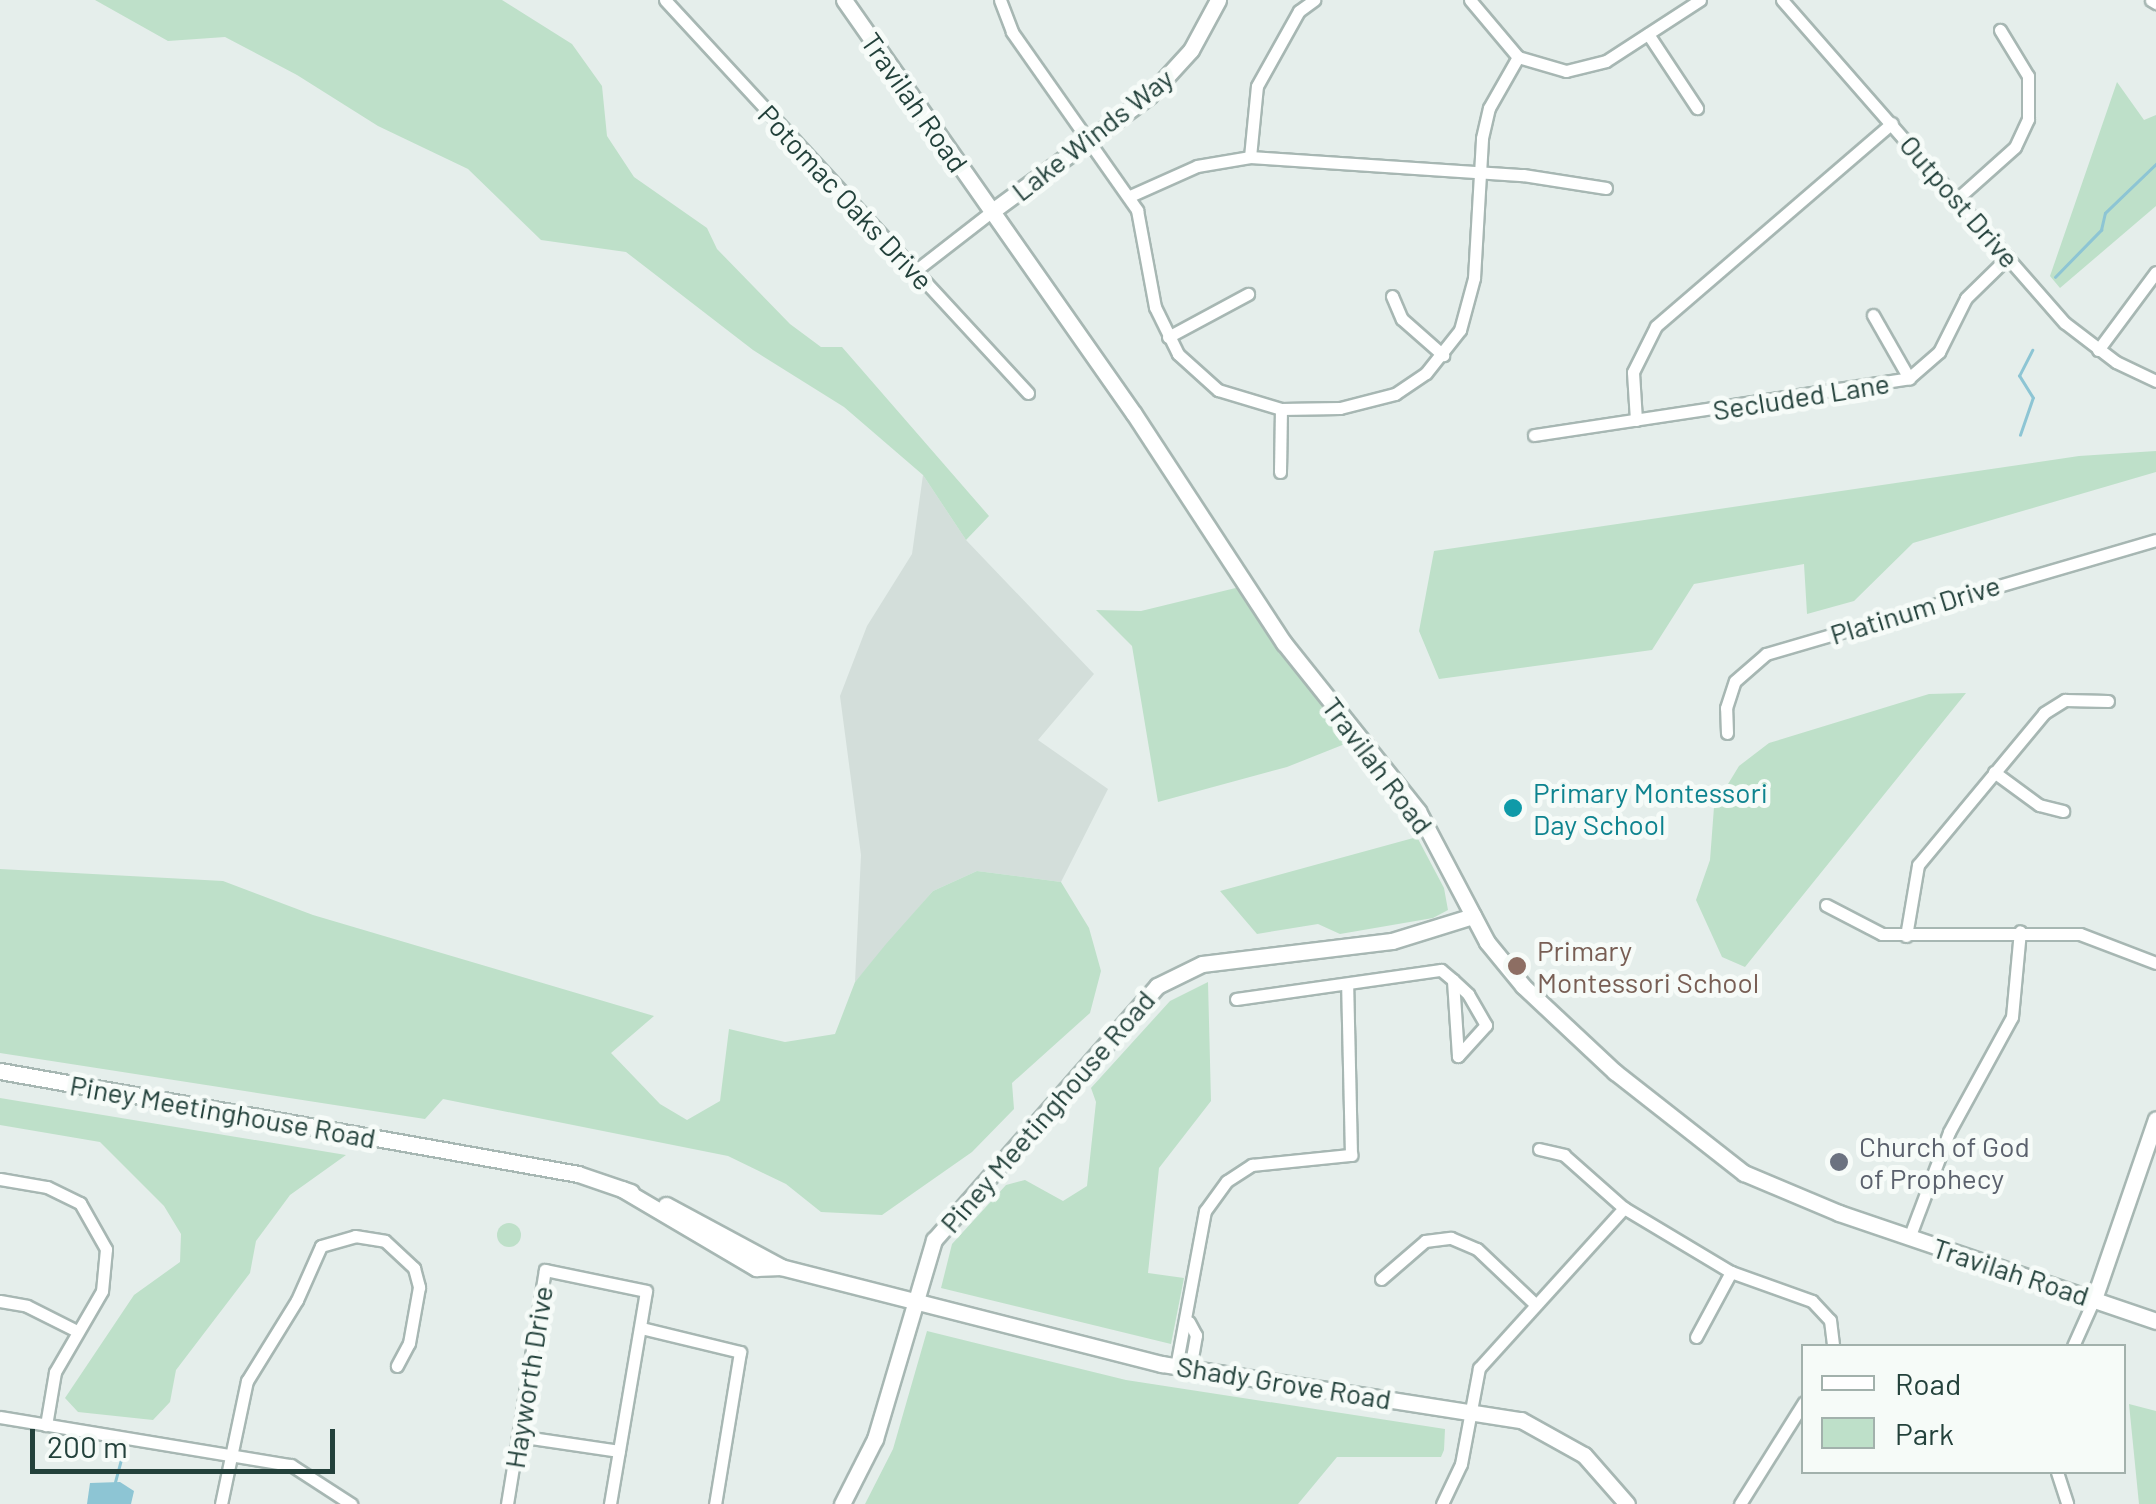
<!DOCTYPE html>
<style>
body{margin:0}
#map{position:relative;width:2156px;height:1504px;overflow:hidden;background:#e5eeeb;font-family:Barlow,sans-serif}
div>[style]{position:absolute}
[style*='--x']{left:calc(var(--x)*1px);top:calc(var(--y)*1px);width:calc(var(--w)*1px);rotate:calc(var(--a)*1deg)}
.built>*{inset:0;background:#d3deda}
.green>*{inset:0;background:#bee0c9}
.round{border-radius:50%}
.water>*{inset:0;background:#8dc5d4}
.stream>*{height:2.5px;margin:-1.25px;padding:0 1.25px;transform-origin:1.25px;border-radius:1.25px;background:#8dc5d4}
.roads{filter:drop-shadow(2px 0 #a7b7b3) drop-shadow(-2px 0 #a7b7b3) drop-shadow(0 2px #a7b7b3) drop-shadow(0 -2px #a7b7b3)}
.street>*{height:11px;margin:-5.5px;padding:0 5.5px;transform-origin:5.5px;border-radius:5.5px;background:#fff}
.secondary>*{height:15px;margin:-7.5px;padding:0 7.5px;transform-origin:7.5px;border-radius:7.5px;background:#fff}
.dots>*{width:28px;height:28px;translate:-50% -50%;box-sizing:border-box;border:5px solid #f6fbf8;border-radius:50%}
span{translate:-50% -50%;white-space:nowrap;text-align:center;line-height:1.15;-webkit-text-stroke:10px #f6fbf8;paint-order:stroke}
.street-label{font-size:28px;color:#23413b}
.culture-label{font-size:28px;color:#0d838f}
.left{translate:0 -50%;text-align:left}
.education-label{font-size:28px;color:#785e54}
.worship-label{font-size:28px;color:#5b616d}
.legend{position:absolute;left:1801px;top:1344px;width:325px;height:130px;box-sizing:border-box;background:#f6fbf8;border:2px solid #a2b1ac;margin:0;padding:12px 18px;list-style:none;font-size:30px;color:#23413b}
.legend li{display:flex;align-items:center;gap:20px;height:50px}
.legend b{width:50px;border:2px solid #a2b1ac}
.scale{position:absolute;left:30px;top:1429px;width:305px;height:45px;box-sizing:border-box;border:5px solid #23413b;border-top:0;padding-left:12px;font-size:30px;line-height:35px;white-space:nowrap;color:#23413b;-webkit-text-stroke:8px #f6fbf8;paint-order:stroke}
</style>
<div id="map">
<div class="built">
<div style="clip-path:polygon(923px 475px,966px 540px,1094px 674px,1038px 740px,1108px 789px,1061px 882px,977px 871px,933px 891px,855px 982px,861px 855px,840px 696px,867px 626px,912px 554px)"></div>
</div>
<div class="green">
<div style="clip-path:polygon(95px 0,502px 0,572px 44px,602px 86px,607px 136px,634px 177px,707px 228px,717px 249px,790px 324px,821px 347px,842px 347px,989px 516px,966px 540px,923px 475px,844px 407px,753px 350px,626px 252px,541px 240px,468px 169px,378px 126px,297px 75px,225px 37px,168px 41px)"></div>
<div style="clip-path:polygon(2117px 82px,2144px 120px,2156px 115px,2156px 206px,2060px 288px,2050px 276px)"></div>
<div style="clip-path:polygon(2156px 451px,2156px 472px,1913px 543px,1854px 601px,1807px 614px,1804px 564px,1694px 584px,1652px 650px,1439px 679px,1419px 631px,1434px 551px,2079px 456px)"></div>
<div style="clip-path:polygon(1248px 585px,1360px 738px,1287px 767px,1158px 802px,1132px 646px,1096px 610px,1141px 611px)"></div>
<div style="clip-path:polygon(1966px 693px,1745px 967px,1722px 957px,1696px 900px,1710px 860px,1714px 807px,1739px 766px,1769px 743px,1929px 694px)"></div>
<div style="clip-path:polygon(1417px 837px,1444px 888px,1448px 910px,1433px 918px,1340px 934px,1318px 924px,1257px 934px,1220px 891px)"></div>
<div style="clip-path:polygon(0 869px,223px 881px,313px 915px,654px 1016px,611px 1053px,660px 1104px,687px 1120px,720px 1101px,729px 1029px,785px 1042px,835px 1034px,855px 982px,886px 944px,933px 891px,977px 871px,1061px 882px,1089px 928px,1101px 971px,1090px 1013px,1012px 1083px,1014px 1109px,972px 1152px,882px 1215px,821px 1212px,786px 1184px,728px 1156px,443px 1099px,425px 1119px,0 1053px)"></div>
<div style="clip-path:polygon(1208px 982px,1211px 1101px,1159px 1168px,1148px 1273px,1184px 1278px,1171px 1344px,941px 1288px,952px 1244px,1006px 1185px,1025px 1180px,1063px 1201px,1087px 1186px,1096px 1102px,1091px 1088px,1170px 1001px)"></div>
<div style="clip-path:polygon(0 1098px,346px 1155px,290px 1195px,256px 1241px,250px 1273px,176px 1370px,170px 1402px,153px 1420px,78px 1412px,65px 1398px,134px 1295px,180px 1262px,181px 1234px,164px 1206px,100px 1142px,0 1125px)"></div>
<div class="round" style="left:497px;top:1223px;width:24px;height:24px"></div>
<div style="clip-path:polygon(927px 1331px,1126px 1380px,1445px 1429px,1444px 1450px,1441px 1457px,1337px 1457px,1298px 1504px,865px 1504px,893px 1449px)"></div>
<div style="clip-path:polygon(2129px 1404px,2156px 1411px,2156px 1504px,2139px 1504px)"></div>
</div>
<div class="water">
<div style="clip-path:polygon(120px 1482px,134px 1491px,131px 1504px,87px 1504px,90px 1483px)"></div>
</div>
<div class="stream">
<div style="--x:2055;--y:277;--w:66;--a:-45.6"></div>
<div style="--x:2101;--y:230;--w:17;--a:-77"></div>
<div style="--x:2105;--y:213;--w:71;--a:-43.9"></div>
<div style="--x:2020;--y:435;--w:39;--a:-71"></div>
<div style="--x:2033;--y:398;--w:26;--a:-122"></div>
<div style="--x:2019;--y:376;--w:29;--a:-63"></div>
<div style="--x:115;--y:1482;--w:24;--a:-75"></div>
</div>
<div class="roads">
<div class="street">
<div style="--x:665;--y:0;--w:535;--a:47.27"></div>
<div style="--x:1000;--y:0;--w:34;--a:69"></div>
<div style="--x:1012;--y:32;--w:218;--a:54.9"></div>
<div style="--x:1137;--y:210;--w:99;--a:79.5"></div>
<div style="--x:1155;--y:307;--w:52;--a:63.9"></div>
<div style="--x:1178;--y:354;--w:54;--a:42"></div>
<div style="--x:1218;--y:390;--w:66;--a:16.8"></div>
<div style="--x:1281;--y:409;--w:59;--a:-1"></div>
<div style="--x:1340;--y:408;--w:57;--a:-14.3"></div>
<div style="--x:1395;--y:394;--w:37;--a:-34"></div>
<div style="--x:1426;--y:373;--w:55;--a:-51.7"></div>
<div style="--x:1460;--y:330;--w:54;--a:-74.9"></div>
<div style="--x:1474;--y:278;--w:140;--a:-86.7"></div>
<div style="--x:1482;--y:138;--w:31;--a:-77"></div>
<div style="--x:1489;--y:108;--w:59;--a:-60.4"></div>
<div style="--x:1470;--y:0;--w:75;--a:49.9"></div>
<div style="--x:1518;--y:57;--w:50;--a:16.3"></div>
<div style="--x:1566;--y:71;--w:41;--a:-14"></div>
<div style="--x:1606;--y:61;--w:112;--a:-33"></div>
<div style="--x:1782;--y:0;--w:429;--a:48.8"></div>
<div style="--x:2065;--y:323;--w:64;--a:37.4"></div>
<div style="--x:2116;--y:362;--w:44;--a:25.4"></div>
<div style="--x:2151;--y:0;--w:6;--a:31"></div>
<div style="--x:1648;--y:34;--w:89;--a:56.5"></div>
<div style="--x:1250;--y:157;--w:71;--a:-84.4"></div>
<div style="--x:1257;--y:86;--w:86;--a:-60.8"></div>
<div style="--x:1299;--y:11;--w:19;--a:-36"></div>
<div style="--x:1130;--y:196;--w:73;--a:-24.1"></div>
<div style="--x:1197;--y:166;--w:54;--a:-9.6"></div>
<div style="--x:1250;--y:157;--w:274;--a:3.8"></div>
<div style="--x:1523;--y:175;--w:84;--a:8.9"></div>
<div style="--x:1958;--y:198;--w:76;--a:-41.8"></div>
<div style="--x:2015;--y:147;--w:31;--a:-65"></div>
<div style="--x:2028;--y:119;--w:43;--a:-90"></div>
<div style="--x:2028;--y:76;--w:54;--a:-121.3"></div>
<div style="--x:915;--y:271;--w:96;--a:-37.8"></div>
<div style="--x:1392;--y:296;--w:25;--a:67"></div>
<div style="--x:1402;--y:319;--w:55;--a:41.3"></div>
<div style="--x:1873;--y:315;--w:73;--a:60.3"></div>
<div style="--x:1168;--y:337;--w:91;--a:-28.3"></div>
<div style="--x:2098;--y:350;--w:97;--a:-53.4"></div>
<div style="--x:1636;--y:420;--w:48;--a:-93.6"></div>
<div style="--x:1633;--y:372;--w:51;--a:-63.4"></div>
<div style="--x:1656;--y:326;--w:311;--a:-40.7"></div>
<div style="--x:1534;--y:435;--w:379;--a:-8.6"></div>
<div style="--x:1909;--y:378;--w:40;--a:-41"></div>
<div style="--x:1939;--y:352;--w:60;--a:-63.4"></div>
<div style="--x:1966;--y:298;--w:59;--a:-44.3"></div>
<div style="--x:1280;--y:472;--w:63;--a:-89.1"></div>
<div style="--x:1727;--y:733;--w:25;--a:-92"></div>
<div style="--x:1726;--y:708;--w:28;--a:-72"></div>
<div style="--x:1735;--y:681;--w:41;--a:-41.1"></div>
<div style="--x:1766;--y:654;--w:406;--a:-16.3"></div>
<div style="--x:1994;--y:772;--w:56;--a:36.3"></div>
<div style="--x:2039;--y:805;--w:25;--a:14"></div>
<div style="--x:1826;--y:905;--w:63;--a:27.4"></div>
<div style="--x:1882;--y:934;--w:198;--a:0"></div>
<div style="--x:2080;--y:934;--w:81;--a:20.9"></div>
<div style="--x:1906;--y:936;--w:72;--a:-80.4"></div>
<div style="--x:1918;--y:865;--w:197;--a:-50.3"></div>
<div style="--x:2044;--y:713;--w:25;--a:-32"></div>
<div style="--x:2065;--y:700;--w:43;--a:1.3"></div>
<div style="--x:1236;--y:999;--w:207;--a:-8.1"></div>
<div style="--x:1441;--y:970;--w:16;--a:40"></div>
<div style="--x:1453;--y:980;--w:21;--a:43"></div>
<div style="--x:1468;--y:994;--w:36;--a:60"></div>
<div style="--x:1486;--y:1025;--w:42;--a:132.1"></div>
<div style="--x:1458;--y:1056;--w:76;--a:-93.8"></div>
<div style="--x:1539;--y:1149;--w:26;--a:13"></div>
<div style="--x:1564;--y:1155;--w:80;--a:41.5"></div>
<div style="--x:1624;--y:1208;--w:125;--a:30.9"></div>
<div style="--x:1731;--y:1272;--w:86;--a:19.7"></div>
<div style="--x:1812;--y:1301;--w:26;--a:47"></div>
<div style="--x:1830;--y:1320;--w:26;--a:83"></div>
<div style="--x:0;--y:1179;--w:48;--a:9.7"></div>
<div style="--x:47;--y:1187;--w:37;--a:26"></div>
<div style="--x:80;--y:1203;--w:53;--a:60.5"></div>
<div style="--x:106;--y:1249;--w:42;--a:95.4"></div>
<div style="--x:102;--y:1291;--w:94;--a:120.1"></div>
<div style="--x:55;--y:1372;--w:54;--a:99.6"></div>
<div style="--x:1909;--y:1238;--w:113;--a:-69.3"></div>
<div style="--x:1949;--y:1132;--w:131;--a:-61.3"></div>
<div style="--x:2012;--y:1017;--w:86;--a:-84.7"></div>
<div style="--x:1381;--y:1279;--w:58;--a:-40.8"></div>
<div style="--x:1425;--y:1241;--w:26;--a:-7"></div>
<div style="--x:1451;--y:1238;--w:28;--a:23"></div>
<div style="--x:1477;--y:1249;--w:81;--a:43.5"></div>
<div style="--x:0;--y:1301;--w:27;--a:10"></div>
<div style="--x:27;--y:1306;--w:56;--a:26.6"></div>
<div style="--x:1189;--y:1322;--w:15;--a:62"></div>
<div style="--x:1196;--y:1335;--w:35;--a:100"></div>
<div style="--x:641;--y:1328;--w:102;--a:13.6"></div>
<div style="--x:740;--y:1352;--w:154;--a:99.3"></div>
<div style="--x:1696;--y:1337;--w:74;--a:-61.7"></div>
<div style="--x:2073;--y:1346;--w:51;--a:-65.9"></div>
<div style="--x:1176;--y:1367;--w:159;--a:-79.5"></div>
<div style="--x:1205;--y:1211;--w:37;--a:-54"></div>
<div style="--x:1227;--y:1181;--w:30;--a:-33"></div>
<div style="--x:1252;--y:1165;--w:100;--a:-5.8"></div>
<div style="--x:1351;--y:1155;--w:171;--a:-91.3"></div>
<div style="--x:0;--y:1417;--w:295;--a:9.4"></div>
<div style="--x:291;--y:1465;--w:72;--a:33"></div>
<div style="--x:518;--y:1436;--w:102;--a:8.4"></div>
<div style="--x:2057;--y:1472;--w:33;--a:72"></div>
<div style="--x:221;--y:1504;--w:126;--a:-78.1"></div>
<div style="--x:247;--y:1381;--w:95;--a:-58.3"></div>
<div style="--x:297;--y:1300;--w:59;--a:-66"></div>
<div style="--x:321;--y:1246;--w:35;--a:-16"></div>
<div style="--x:355;--y:1236;--w:30;--a:9"></div>
<div style="--x:385;--y:1241;--w:40;--a:43"></div>
<div style="--x:414;--y:1268;--w:20;--a:75"></div>
<div style="--x:419;--y:1287;--w:57;--a:100.1"></div>
<div style="--x:409;--y:1343;--w:26;--a:118"></div>
<div style="--x:507;--y:1504;--w:237;--a:-80.8"></div>
<div style="--x:545;--y:1270;--w:103;--a:11.7"></div>
<div style="--x:646;--y:1291;--w:216;--a:99.6"></div>
<div style="--x:1442;--y:1504;--w:44;--a:-64.6"></div>
<div style="--x:1461;--y:1464;--w:98;--a:-79.4"></div>
<div style="--x:1479;--y:1368;--w:216;--a:-47.8"></div>
<div style="--x:1740;--y:1504;--w:120;--a:-57.9"></div>
</div>
<div class="secondary">
<div style="--x:844;--y:0;--w:505;--a:54.99"></div>
<div style="--x:1134;--y:414;--w:274;--a:56.8"></div>
<div style="--x:1284;--y:643;--w:215;--a:51.4"></div>
<div style="--x:1418;--y:811;--w:148;--a:62.2"></div>
<div style="--x:1487;--y:942;--w:57;--a:50.7"></div>
<div style="--x:1523;--y:986;--w:126;--a:43.1"></div>
<div style="--x:1615;--y:1072;--w:164;--a:38.1"></div>
<div style="--x:1744;--y:1173;--w:103;--a:22.8"></div>
<div style="--x:1839;--y:1213;--w:335;--a:18.8"></div>
<div style="--x:991;--y:212;--w:196;--a:-36.3"></div>
<div style="--x:1149;--y:96;--w:62;--a:-47.6"></div>
<div style="--x:1191;--y:50;--w:57;--a:-61.6"></div>
<div style="--x:0;--y:1071;--w:587;--a:10.1"></div>
<div style="--x:578;--y:1174;--w:56;--a:18.8"></div>
<div style="--x:622;--y:1189;--w:156;--a:30.5"></div>
<div style="--x:756;--y:1268;--w:25;--a:-2"></div>
<div style="--x:781;--y:1267;--w:393;--a:14.3"></div>
<div style="--x:1162;--y:1364;--w:363;--a:8.9"></div>
<div style="--x:1521;--y:1420;--w:72;--a:29.1"></div>
<div style="--x:1584;--y:1455;--w:65;--a:48.7"></div>
<div style="--x:666;--y:1205;--w:131;--a:28.3"></div>
<div style="--x:2094;--y:1299;--w:190;--a:-71"></div>
<div style="--x:842;--y:1504;--w:73;--a:-63.1"></div>
<div style="--x:875;--y:1439;--w:208;--a:-73.5"></div>
<div style="--x:934;--y:1240;--w:338;--a:-48.7"></div>
<div style="--x:1157;--y:986;--w:50;--a:-26.1"></div>
<div style="--x:1202;--y:964;--w:191;--a:-6.9"></div>
<div style="--x:1392;--y:941;--w:85;--a:-17.2"></div>
</div>
</div>
<div class="dots">
<div style="left:1513px;top:808px;background:#0f9aa8"></div>
<div style="left:1517px;top:966px;background:#8d6e63"></div>
<div style="left:1839px;top:1162px;background:#6b7280"></div>
</div>
<div class="street-label">
<span style="left:915px;top:102px;rotate:55deg">Travilah Road</span>
<span style="left:1092px;top:134px;rotate:-38deg">Lake Winds Way</span>
<span style="left:846px;top:197px;rotate:47deg">Potomac Oaks Drive</span>
<span style="left:1960px;top:201px;rotate:49deg">Outpost Drive</span>
<span style="left:1801px;top:396px;rotate:-9deg">Secluded Lane</span>
<span style="left:1915px;top:609px;rotate:-17deg">Platinum Drive</span>
<span style="left:1378px;top:765px;rotate:53deg">Travilah Road</span>
<span style="left:223px;top:1111px;rotate:10deg">Piney Meetinghouse Road</span>
<span style="left:1047px;top:1111px;rotate:-49deg">Piney Meetinghouse Road</span>
<span style="left:2011px;top:1271px;rotate:18deg">Travilah Road</span>
<span style="left:528px;top:1377px;rotate:-81deg">Hayworth Drive</span>
<span style="left:1284px;top:1382px;rotate:9deg">Shady Grove Road</span>
</div>
<div class="culture-label">
<span class="left" style="left:1533px;top:808px">Primary Montessori<br>Day School</span>
</div>
<div class="education-label">
<span class="left" style="left:1537px;top:966px">Primary<br>Montessori School</span>
</div>
<div class="worship-label">
<span class="left" style="left:1859px;top:1162px">Church of God<br>of Prophecy</span>
</div>
<ul class="legend">
<li><b style="height:12px;background:#fff"></b>Road</li>
<li><b style="height:28px;background:#bee0c9"></b>Park</li>
</ul>
<div class="scale">200 m</div>
</div>
